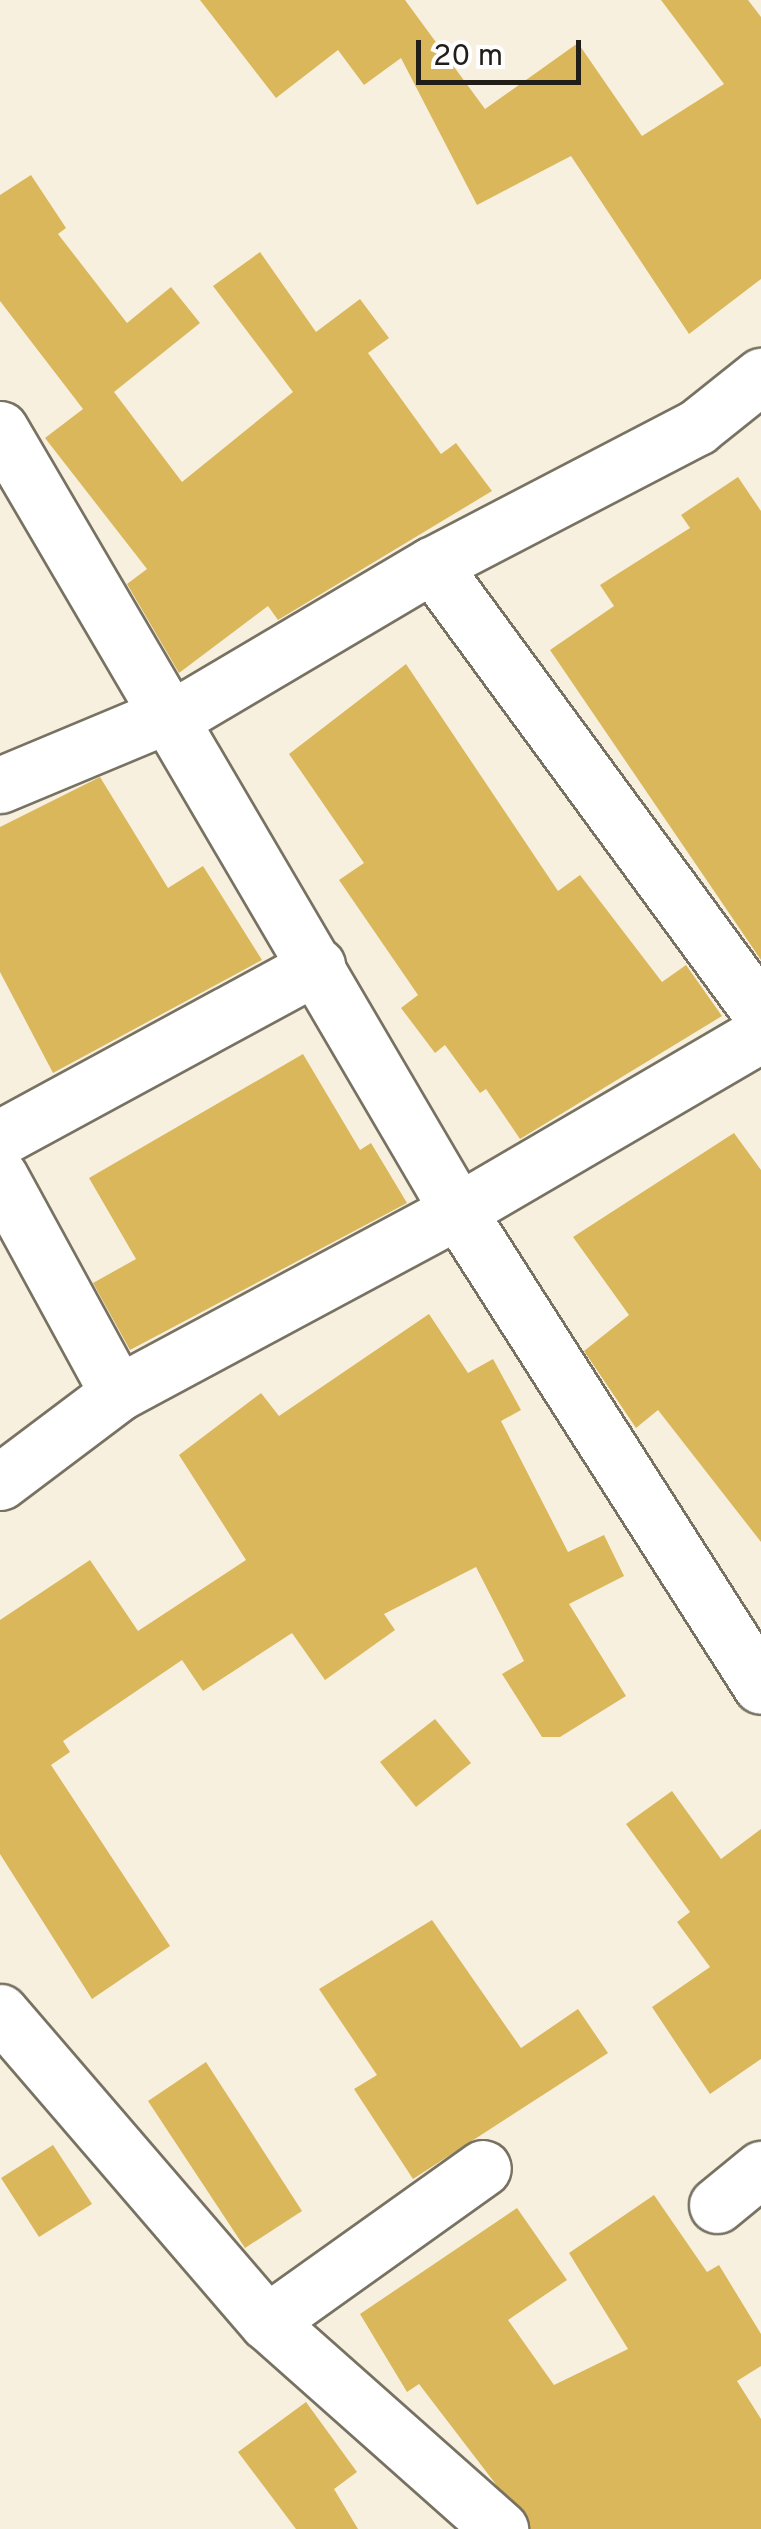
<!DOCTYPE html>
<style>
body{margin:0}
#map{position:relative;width:761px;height:2529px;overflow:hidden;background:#f8f0df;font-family:Overpass,sans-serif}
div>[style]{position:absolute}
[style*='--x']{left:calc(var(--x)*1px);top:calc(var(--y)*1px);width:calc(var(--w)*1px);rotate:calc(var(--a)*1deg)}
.building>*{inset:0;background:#dbb75b}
.roads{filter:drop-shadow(2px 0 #787262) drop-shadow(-2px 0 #787262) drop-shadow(0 2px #787262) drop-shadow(0 -2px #787262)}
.minor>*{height:55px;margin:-27.5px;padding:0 27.5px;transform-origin:27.5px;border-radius:27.5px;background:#fff}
span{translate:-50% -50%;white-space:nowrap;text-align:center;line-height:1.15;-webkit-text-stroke:9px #fefefe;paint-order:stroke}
.scale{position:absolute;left:416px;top:40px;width:165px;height:45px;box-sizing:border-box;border:5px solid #211e18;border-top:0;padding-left:12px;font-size:30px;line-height:35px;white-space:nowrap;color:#211e18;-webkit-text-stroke:8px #fefefe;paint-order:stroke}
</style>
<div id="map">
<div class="building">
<div style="clip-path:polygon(200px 0,405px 0,485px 109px,578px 43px,642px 136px,724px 84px,661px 0,748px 0,761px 17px,761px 279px,689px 334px,571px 156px,477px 205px,401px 58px,364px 85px,338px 50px,276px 98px)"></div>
<div style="clip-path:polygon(31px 175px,66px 228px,58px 234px,127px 323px,171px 287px,200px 323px,114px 392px,182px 482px,293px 392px,213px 286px,260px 252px,316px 332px,360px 299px,389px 338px,368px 353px,441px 454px,456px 443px,492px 491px,278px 620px,268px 606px,179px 673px,127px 584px,147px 569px,45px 438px,83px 409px,0 301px,0 195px)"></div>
<div style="clip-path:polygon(738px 477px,761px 511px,761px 960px,550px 650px,614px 606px,600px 585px,690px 528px,681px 515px)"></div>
<div style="clip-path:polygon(406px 664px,558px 891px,580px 875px,662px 982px,686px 965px,722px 1016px,520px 1139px,486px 1089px,480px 1093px,445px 1045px,435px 1053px,401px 1008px,418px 995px,339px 880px,364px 863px,289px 754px)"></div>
<div style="clip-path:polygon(100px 777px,168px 888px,203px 866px,262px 960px,53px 1073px,0 972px,0 827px)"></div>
<div style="clip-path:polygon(303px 1054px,360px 1150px,371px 1143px,407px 1203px,130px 1350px,93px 1283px,136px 1259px,89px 1178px)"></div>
<div style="clip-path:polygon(734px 1133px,761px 1170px,761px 1542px,658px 1410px,636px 1428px,584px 1351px,629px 1315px,573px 1237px)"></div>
<div style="clip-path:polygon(429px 1314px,468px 1373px,493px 1359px,521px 1410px,501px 1421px,568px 1552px,604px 1535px,624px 1576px,569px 1604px,626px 1696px,560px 1737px,542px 1737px,502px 1674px,524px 1661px,476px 1567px,384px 1614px,395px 1630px,325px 1680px,292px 1633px,203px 1691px,182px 1660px,63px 1741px,70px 1752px,51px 1765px,170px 1946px,92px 1999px,0 1854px,0 1620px,90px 1560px,138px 1631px,246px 1560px,179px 1455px,261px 1393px,279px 1416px)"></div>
<div style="clip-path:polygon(435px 1719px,471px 1763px,416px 1807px,380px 1762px)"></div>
<div style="clip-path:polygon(672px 1791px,721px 1859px,761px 1829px,761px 2059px,710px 2094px,652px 2007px,710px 1967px,677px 1922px,690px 1912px,626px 1824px)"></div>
<div style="clip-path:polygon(432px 1920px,521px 2048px,578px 2009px,608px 2053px,413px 2179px,354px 2089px,377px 2075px,319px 1989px)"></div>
<div style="clip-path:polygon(206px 2062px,302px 2211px,245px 2248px,148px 2101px)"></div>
<div style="clip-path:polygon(53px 2145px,92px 2204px,39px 2237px,1px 2178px)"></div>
<div style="clip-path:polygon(654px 2195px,707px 2272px,719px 2265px,761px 2334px,761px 2366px,737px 2381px,761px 2419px,761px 2529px,530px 2529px,419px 2384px,407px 2392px,360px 2314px,517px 2208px,567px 2280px,508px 2320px,554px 2385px,628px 2349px,569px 2253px)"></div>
<div style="clip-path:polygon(306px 2402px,357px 2472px,334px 2489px,358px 2529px,296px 2529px,238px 2452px)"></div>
</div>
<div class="roads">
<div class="minor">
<div style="--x:0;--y:429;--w:906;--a:59.64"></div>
<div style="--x:458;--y:1211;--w:563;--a:57.47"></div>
<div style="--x:432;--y:565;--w:556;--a:53.71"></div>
<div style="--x:166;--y:722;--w:309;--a:-30.6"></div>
<div style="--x:432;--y:565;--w:299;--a:-27.5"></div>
<div style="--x:697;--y:427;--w:82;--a:-38.6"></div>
<div style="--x:0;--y:785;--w:181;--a:-22.7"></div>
<div style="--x:0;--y:1138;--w:361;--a:-28.5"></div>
<div style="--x:0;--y:1177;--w:246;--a:61.4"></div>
<div style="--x:0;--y:1482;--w:148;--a:-37"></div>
<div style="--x:118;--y:1393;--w:386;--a:-28.2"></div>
<div style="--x:458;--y:1211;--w:351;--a:-30.3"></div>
<div style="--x:0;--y:2012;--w:409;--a:49.3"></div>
<div style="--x:267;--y:2322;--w:312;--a:41.6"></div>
<div style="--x:717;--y:2205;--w:57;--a:-39.3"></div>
<div style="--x:267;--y:2322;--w:265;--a:-35.5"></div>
</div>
</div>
<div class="scale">20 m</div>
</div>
